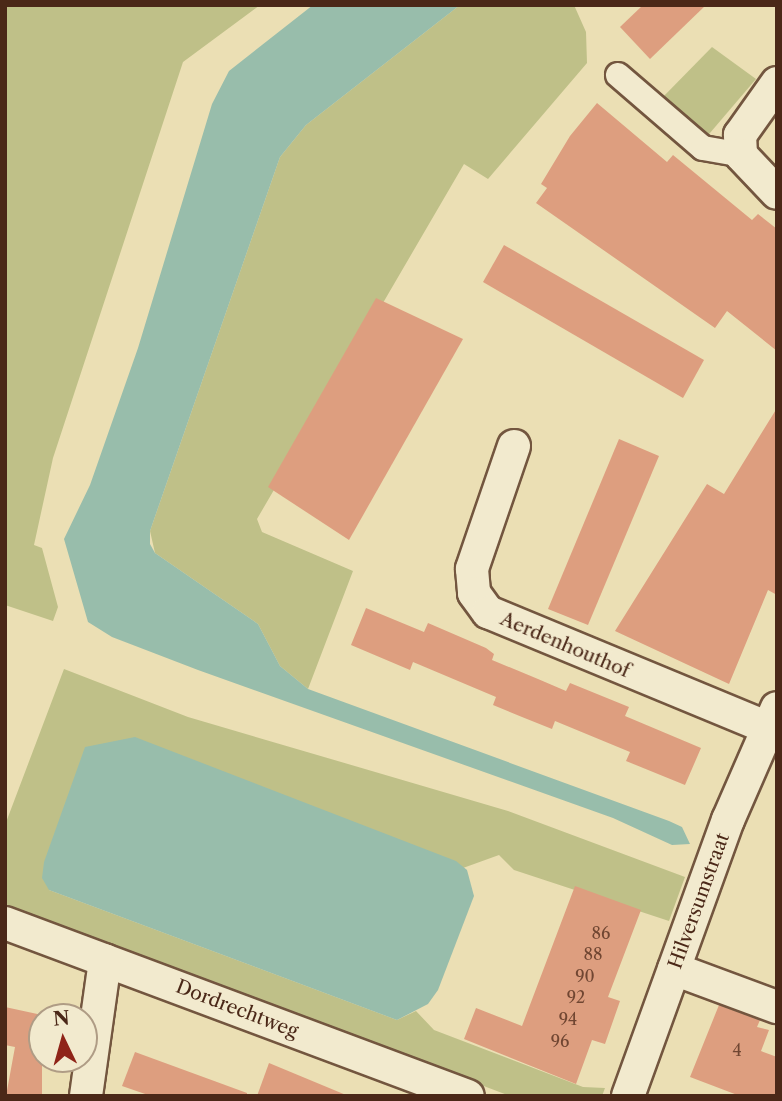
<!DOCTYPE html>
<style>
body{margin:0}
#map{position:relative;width:782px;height:1101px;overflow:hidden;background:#ebdfb4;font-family:"Libre Caslon Text",serif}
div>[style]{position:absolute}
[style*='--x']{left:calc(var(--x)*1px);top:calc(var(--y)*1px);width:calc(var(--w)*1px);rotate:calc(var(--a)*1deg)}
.green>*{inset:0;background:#bfc088}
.water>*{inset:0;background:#98bdab}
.building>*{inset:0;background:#dd9e7f}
.roads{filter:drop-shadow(2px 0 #73563f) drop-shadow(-2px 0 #73563f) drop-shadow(0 2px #73563f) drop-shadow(0 -2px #73563f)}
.pedestrian>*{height:24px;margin:-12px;padding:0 12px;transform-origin:12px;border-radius:12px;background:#f2eace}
.minor>*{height:32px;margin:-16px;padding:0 16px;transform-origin:16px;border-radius:16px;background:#f2eace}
span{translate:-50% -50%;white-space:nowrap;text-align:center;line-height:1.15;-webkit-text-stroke:6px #f2eace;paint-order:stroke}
.number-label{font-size:16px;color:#704632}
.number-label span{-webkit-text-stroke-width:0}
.street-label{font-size:19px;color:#4b2818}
.frame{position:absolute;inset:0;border:7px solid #4b2818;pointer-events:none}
.north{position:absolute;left:28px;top:1003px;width:70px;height:70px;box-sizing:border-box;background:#f2eace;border:2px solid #af9c85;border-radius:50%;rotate:355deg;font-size:19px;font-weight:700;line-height:28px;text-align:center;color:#4b2818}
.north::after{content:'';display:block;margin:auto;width:24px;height:32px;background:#8f2418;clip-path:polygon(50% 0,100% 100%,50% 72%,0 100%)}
</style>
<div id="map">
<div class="green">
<div style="clip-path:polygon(5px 5px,260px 5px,183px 62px,53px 458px,34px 545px,42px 548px,58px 607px,53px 621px,5px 605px)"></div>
<div style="clip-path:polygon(460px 5px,574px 5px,586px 32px,587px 63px,488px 179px,464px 164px,257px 519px,262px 532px,353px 571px,308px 689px,280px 666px,258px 624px,155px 553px,150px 531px,280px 157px,306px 125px)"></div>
<div style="clip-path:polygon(712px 47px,756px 79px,704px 140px,661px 99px)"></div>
<div style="clip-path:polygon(64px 669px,188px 717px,508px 811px,685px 877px,669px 921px,514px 870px,499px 855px,463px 868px,455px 861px,49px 890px,397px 1020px,416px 1011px,434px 1030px,583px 1087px,605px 1088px,602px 1096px,510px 1096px,5px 904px,5px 825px)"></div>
</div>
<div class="water">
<div style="clip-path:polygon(313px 5px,460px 5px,306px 125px,280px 157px,150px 531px,150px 544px,155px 553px,258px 624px,280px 666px,308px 689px,669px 821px,682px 827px,690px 844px,672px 845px,613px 818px,198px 670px,112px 637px,88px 622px,64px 539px,90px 485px,138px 348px,212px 104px,229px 71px)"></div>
<div style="clip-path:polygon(135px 737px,456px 861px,467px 870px,474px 896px,438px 990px,428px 1004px,397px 1020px,49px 890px,42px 878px,44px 862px,85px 747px)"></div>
</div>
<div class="building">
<div style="clip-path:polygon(643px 5px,706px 5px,650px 59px,620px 27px)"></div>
<div style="clip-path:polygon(597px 103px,667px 162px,673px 155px,752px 220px,758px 214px,777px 229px,777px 351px,727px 311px,715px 328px,536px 203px,547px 188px,541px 184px,570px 136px)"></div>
<div style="clip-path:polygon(504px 245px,704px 360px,683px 398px,483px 282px)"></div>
<div style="clip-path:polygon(376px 298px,463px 339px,349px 540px,268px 487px)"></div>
<div style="clip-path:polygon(777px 408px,777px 595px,768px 590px,729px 684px,615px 631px,707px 484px,724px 494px)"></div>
<div style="clip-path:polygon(619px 439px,659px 456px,588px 625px,548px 609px)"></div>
<div style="clip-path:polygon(366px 608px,424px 632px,428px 623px,486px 648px,494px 654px,492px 660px,538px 679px,566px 691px,570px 683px,629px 707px,625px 716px,701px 748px,685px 785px,626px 761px,630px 752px,555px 721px,552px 729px,522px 717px,493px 705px,496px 697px,413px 662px,410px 670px,351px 645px)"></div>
<div style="clip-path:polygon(575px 886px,641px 910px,608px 997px,620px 1001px,605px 1044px,592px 1040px,576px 1084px,464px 1039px,476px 1008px,522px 1026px)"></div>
<div style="clip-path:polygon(719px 1005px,760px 1020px,757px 1027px,769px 1030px,761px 1051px,777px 1057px,777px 1096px,740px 1096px,690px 1077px)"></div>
<div style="clip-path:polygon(5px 1007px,42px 1015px,42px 1096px,6px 1096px,15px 1047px,5px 1045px)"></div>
<div style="clip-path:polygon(135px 1052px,247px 1093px,247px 1096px,151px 1096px,122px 1086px)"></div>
<div style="clip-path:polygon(269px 1063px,346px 1095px,346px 1096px,257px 1096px)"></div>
</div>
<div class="roads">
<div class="pedestrian">
<div style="--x:618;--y:75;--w:112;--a:40.7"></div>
<div style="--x:703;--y:148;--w:39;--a:10"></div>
</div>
<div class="minor">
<div style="--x:777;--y:83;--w:64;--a:125.4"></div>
<div style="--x:740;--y:135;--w:20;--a:87"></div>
<div style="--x:741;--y:155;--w:52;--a:46.5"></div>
<div style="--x:514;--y:446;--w:130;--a:108.9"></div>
<div style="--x:472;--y:569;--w:24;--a:85"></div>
<div style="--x:474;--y:593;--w:24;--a:54"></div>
<div style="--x:488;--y:612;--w:303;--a:22.5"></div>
<div style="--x:5;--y:923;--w:494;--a:20.5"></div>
<div style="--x:674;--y:969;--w:110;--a:20.3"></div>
<div style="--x:86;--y:1096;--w:137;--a:-82"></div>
<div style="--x:628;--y:1096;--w:294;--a:-70.1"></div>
<div style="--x:728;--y:820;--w:122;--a:-66.4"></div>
</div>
</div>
<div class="number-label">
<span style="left:601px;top:933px">86</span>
<span style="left:593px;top:954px">88</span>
<span style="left:585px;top:976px">90</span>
<span style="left:576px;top:997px">92</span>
<span style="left:568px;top:1019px">94</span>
<span style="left:560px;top:1041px">96</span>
<span style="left:737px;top:1050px">4</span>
</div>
<div class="street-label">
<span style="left:565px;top:645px;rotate:23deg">Aerdenhouthof</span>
<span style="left:699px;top:901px;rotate:-70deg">Hilversumstraat</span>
<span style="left:237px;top:1009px;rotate:21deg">Dordrechtweg</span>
</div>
<div class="frame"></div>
<div class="north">N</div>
</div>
